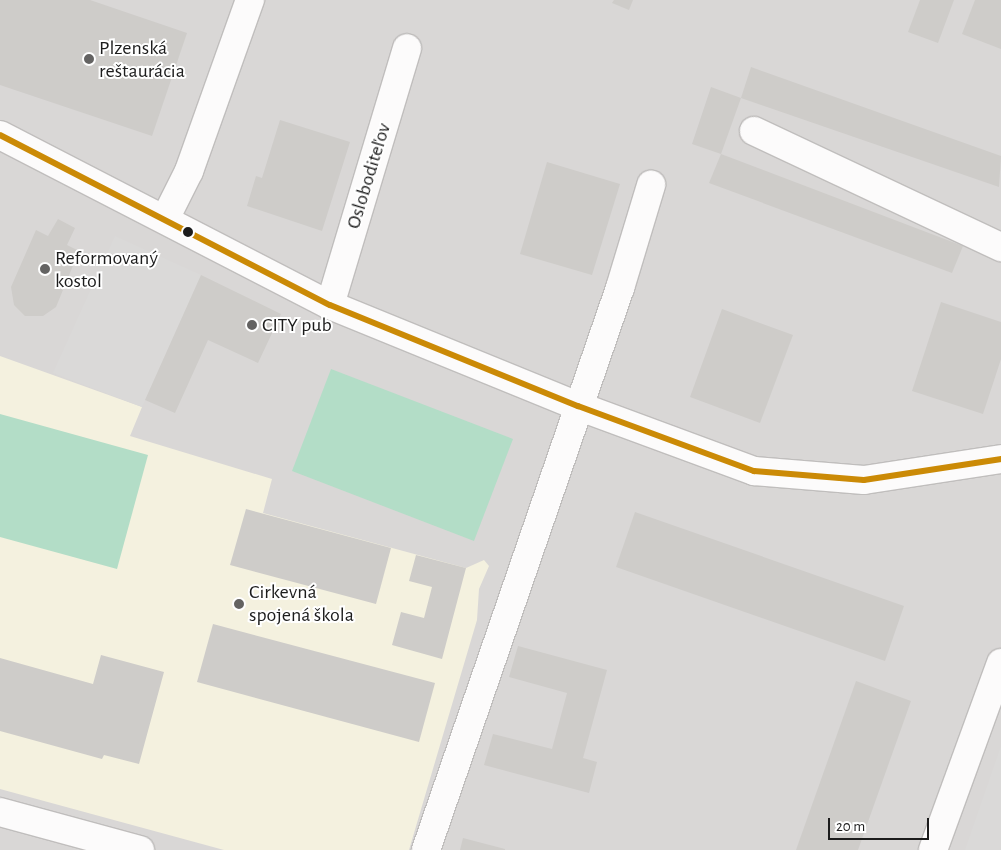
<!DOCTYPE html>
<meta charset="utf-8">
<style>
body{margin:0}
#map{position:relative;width:1001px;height:850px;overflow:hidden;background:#eae7e4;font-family:"Alegreya Sans",sans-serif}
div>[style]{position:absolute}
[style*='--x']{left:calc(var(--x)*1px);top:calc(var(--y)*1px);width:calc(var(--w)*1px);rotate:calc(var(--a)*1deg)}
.residential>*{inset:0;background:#d9d7d6}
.education>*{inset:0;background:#f4f1df}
.pitch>*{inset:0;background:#b3ddc7}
.parking>*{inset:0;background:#dad9d8}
.building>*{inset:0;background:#ceccc9}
.roads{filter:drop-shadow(1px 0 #c0bebd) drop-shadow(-1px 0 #c0bebd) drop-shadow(0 1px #c0bebd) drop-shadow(0 -1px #c0bebd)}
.minor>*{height:28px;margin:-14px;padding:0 14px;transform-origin:14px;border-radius:14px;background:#fcfbfb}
.bus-1>*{height:6px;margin:-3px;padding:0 3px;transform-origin:3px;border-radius:3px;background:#cb8a06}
.dots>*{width:14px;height:14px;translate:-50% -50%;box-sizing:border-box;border:2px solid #fff;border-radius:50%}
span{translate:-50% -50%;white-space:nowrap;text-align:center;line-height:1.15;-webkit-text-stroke:4px #fff;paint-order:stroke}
.poi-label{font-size:20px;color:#1c1c1c}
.left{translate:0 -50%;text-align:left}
.street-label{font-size:20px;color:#1c1c1c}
.scale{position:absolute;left:828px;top:818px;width:101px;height:22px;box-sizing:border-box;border:2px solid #1c1c1c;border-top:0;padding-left:6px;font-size:15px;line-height:18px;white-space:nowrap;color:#1c1c1c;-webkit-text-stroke:4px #fff;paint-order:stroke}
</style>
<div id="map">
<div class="residential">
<div style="clip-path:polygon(0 0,1001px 0,1001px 850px,0 850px)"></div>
</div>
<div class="education">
<div style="clip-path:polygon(0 356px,142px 407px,130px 436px,272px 479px,263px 513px,466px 568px,484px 560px,489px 566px,479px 589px,477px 620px,409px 850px,224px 850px,0 789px)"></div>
</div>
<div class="pitch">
<div style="clip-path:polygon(331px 369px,513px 439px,474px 541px,292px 471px)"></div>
<div style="clip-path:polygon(0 414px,148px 455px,117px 569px,0 537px)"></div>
</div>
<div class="parking">
<div style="clip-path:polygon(115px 236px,201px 275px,142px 407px,53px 373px)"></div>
<div style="clip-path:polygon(1001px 746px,1001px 850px,965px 850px)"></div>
</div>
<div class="building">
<div style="clip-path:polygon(0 0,90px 0,187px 33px,152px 136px,0 85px)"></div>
<div style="clip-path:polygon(614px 0,633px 0,629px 10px,612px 3px)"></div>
<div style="clip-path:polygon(920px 0,954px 0,938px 43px,908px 32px)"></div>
<div style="clip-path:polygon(975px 0,1001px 0,1001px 49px,962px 34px)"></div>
<div style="clip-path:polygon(751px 67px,1001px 156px,999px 187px,741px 98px)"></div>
<div style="clip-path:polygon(711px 87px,741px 98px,721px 154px,692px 144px)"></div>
<div style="clip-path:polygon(280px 120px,350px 142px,322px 231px,247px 206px,256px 176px,262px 178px)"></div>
<div style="clip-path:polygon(721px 154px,963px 246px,952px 273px,709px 183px)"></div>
<div style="clip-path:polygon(547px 162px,620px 184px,592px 275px,520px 254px)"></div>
<div style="clip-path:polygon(58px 219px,75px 228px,67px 245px,79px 251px,56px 307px,43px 316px,25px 316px,14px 305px,11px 287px,36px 230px,48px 236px)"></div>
<div style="clip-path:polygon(201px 275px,281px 314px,258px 363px,208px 340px,175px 413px,145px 400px)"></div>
<div style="clip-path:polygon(941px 302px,1001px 322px,1001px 359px,983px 414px,912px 391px)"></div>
<div style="clip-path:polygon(722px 309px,793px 335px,760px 423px,690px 397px)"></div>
<div style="clip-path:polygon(246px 509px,391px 548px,376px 604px,230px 565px)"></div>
<div style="clip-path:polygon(635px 512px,904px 606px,885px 661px,616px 567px)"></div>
<div style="clip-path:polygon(416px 555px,466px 568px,442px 659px,392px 645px,401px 612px,424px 618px,432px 587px,409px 581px)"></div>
<div style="clip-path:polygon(213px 624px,435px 683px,419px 742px,197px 682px)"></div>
<div style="clip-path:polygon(518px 646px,607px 670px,583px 758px,597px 762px,589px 793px,484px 765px,493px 734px,552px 749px,567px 693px,509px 677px)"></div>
<div style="clip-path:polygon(101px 655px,164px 672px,139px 764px,104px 755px,102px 759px,0 731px,0 658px,93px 684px)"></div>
<div style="clip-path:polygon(856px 681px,911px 701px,858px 850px,796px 850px)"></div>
<div style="clip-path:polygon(463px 838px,505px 849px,505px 850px,460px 850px)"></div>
</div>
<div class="roads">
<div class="minor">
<div style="--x:754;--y:131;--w:273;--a:25.2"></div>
<div style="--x:0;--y:135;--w:371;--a:27.3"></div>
<div style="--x:330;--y:305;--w:268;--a:22.2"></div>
<div style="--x:578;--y:406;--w:188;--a:20.3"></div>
<div style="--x:754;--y:471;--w:110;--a:4.7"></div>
<div style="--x:864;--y:480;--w:139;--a:-8.7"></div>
<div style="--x:165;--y:219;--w:54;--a:-63.4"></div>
<div style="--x:189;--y:171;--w:182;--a:-70.4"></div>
<div style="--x:330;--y:305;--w:268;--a:-73.3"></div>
<div style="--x:0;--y:812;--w:145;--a:15.2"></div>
<div style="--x:426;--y:850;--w:595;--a:-70.96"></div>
<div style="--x:620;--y:288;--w:108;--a:-73.2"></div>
<div style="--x:933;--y:850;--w:199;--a:-70"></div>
</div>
</div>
<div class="bus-1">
<div style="--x:0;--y:135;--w:371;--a:27.3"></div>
<div style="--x:330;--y:305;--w:268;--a:22.2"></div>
<div style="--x:578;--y:406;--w:188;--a:20.3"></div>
<div style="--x:754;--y:471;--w:110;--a:4.7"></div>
<div style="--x:864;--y:480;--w:139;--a:-8.7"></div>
</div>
<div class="dots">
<div style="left:89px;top:59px;background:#646362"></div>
<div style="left:188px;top:232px;background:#1c1c1c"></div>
<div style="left:45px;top:269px;background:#646362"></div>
<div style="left:252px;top:325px;background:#646362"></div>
<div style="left:239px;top:604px;background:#646362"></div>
</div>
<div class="poi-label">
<span class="left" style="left:99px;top:60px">Plzenská<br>reštaurácia</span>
<span class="left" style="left:55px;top:270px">Reformovaný<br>kostol</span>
<span class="left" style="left:262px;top:325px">CITY pub</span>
<span class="left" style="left:249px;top:604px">Cirkevná<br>spojená škola</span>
</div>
<div class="street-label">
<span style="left:369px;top:176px;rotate:-73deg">Osloboditeľov</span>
</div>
<div class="scale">20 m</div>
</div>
